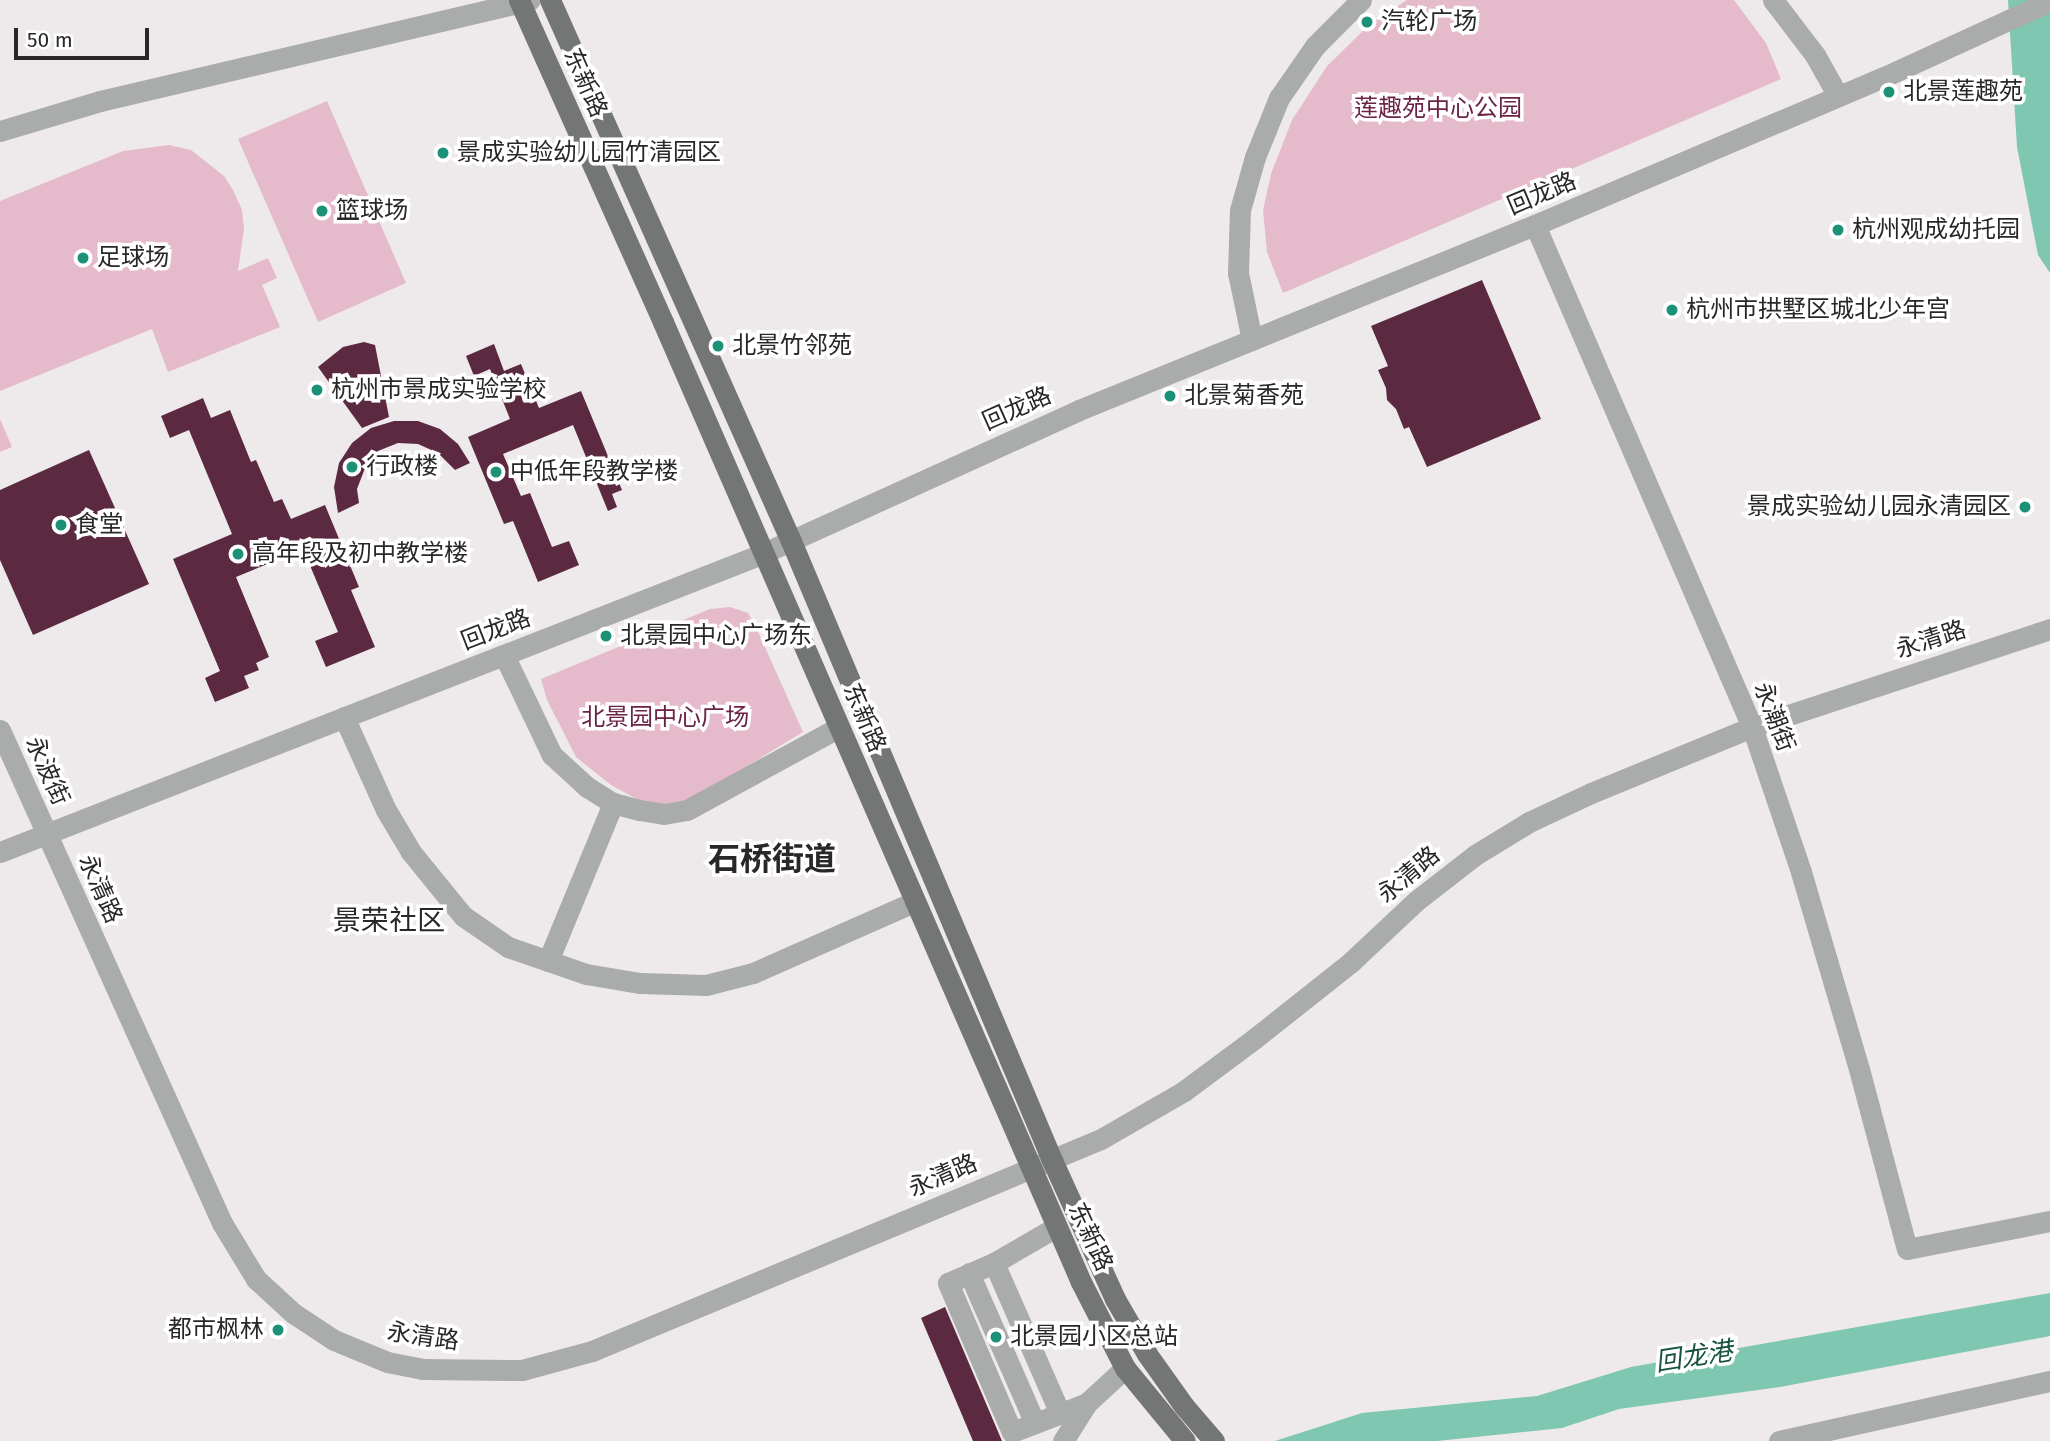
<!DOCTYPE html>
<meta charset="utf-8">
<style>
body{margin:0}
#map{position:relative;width:2050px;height:1441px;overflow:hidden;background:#eeeaec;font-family:"Fira Sans","Noto Sans SC",sans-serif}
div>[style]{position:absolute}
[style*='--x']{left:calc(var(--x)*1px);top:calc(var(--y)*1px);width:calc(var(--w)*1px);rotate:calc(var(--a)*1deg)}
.green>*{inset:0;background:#e5bbcc}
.water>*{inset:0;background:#80c7b1}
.building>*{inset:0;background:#5b2940}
.minor>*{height:21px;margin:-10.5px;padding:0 10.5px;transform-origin:10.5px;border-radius:10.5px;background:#aaacab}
.major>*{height:21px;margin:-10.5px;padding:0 10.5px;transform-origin:10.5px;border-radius:10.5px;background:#747675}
.dots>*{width:19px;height:19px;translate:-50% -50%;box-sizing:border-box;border:4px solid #fff;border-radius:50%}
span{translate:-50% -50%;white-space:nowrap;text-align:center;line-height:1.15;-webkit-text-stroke:7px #fff;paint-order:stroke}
.poi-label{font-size:24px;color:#292828}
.left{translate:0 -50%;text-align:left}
.right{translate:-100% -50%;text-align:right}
.street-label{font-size:24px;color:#292828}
.park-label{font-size:24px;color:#6b2347}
.water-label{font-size:26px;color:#175242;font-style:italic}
.quarter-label{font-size:28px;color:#292828}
.district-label{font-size:32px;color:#292828;font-weight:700}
.scale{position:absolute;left:14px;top:28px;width:135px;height:32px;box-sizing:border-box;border:4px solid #292828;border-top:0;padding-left:9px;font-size:21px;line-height:24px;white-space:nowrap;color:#292828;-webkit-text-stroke:5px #fff;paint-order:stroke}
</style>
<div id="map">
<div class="green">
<div style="clip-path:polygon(1407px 0,1734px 0,1766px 43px,1781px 79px,1283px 293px,1267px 252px,1263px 210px,1271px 174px,1292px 120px,1327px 66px,1368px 26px)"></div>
<div style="clip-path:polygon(327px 101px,406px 283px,318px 322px,238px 139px)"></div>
<div style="clip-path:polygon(169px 145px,191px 150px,224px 176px,233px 190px,242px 210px,244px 229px,238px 271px,268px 258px,277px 278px,262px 285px,280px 327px,168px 372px,152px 329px,0 391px,0 201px,123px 151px)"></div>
<div style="clip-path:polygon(0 419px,12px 447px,0 452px)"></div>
<div style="clip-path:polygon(730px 607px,748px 613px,756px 627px,803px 732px,700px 795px,673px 806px,644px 803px,611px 785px,576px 757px,547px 700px,541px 679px,710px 609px)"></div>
</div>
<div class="water">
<div style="clip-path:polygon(2008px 0,2050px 0,2050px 273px,2038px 255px,2017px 147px)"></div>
<div style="clip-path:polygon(2050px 1293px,2050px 1336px,1780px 1387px,1619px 1409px,1562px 1428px,1437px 1441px,1275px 1441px,1362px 1413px,1537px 1396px,1631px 1367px)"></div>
</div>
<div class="building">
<div style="clip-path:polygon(1482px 280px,1541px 419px,1427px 467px,1409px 427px,1404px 429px,1396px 409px,1387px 400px,1386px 388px,1378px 370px,1388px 366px,1371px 326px)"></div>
<div style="clip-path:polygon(364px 342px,375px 345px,389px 417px,362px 428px,318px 367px,343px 347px)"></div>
<div style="clip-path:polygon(494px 344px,504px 371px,521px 364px,539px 408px,581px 391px,622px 490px,612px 494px,617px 507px,608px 511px,573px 425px,503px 454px,521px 496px,530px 493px,552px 547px,569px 541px,579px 565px,538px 582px,513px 521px,504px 524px,468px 437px,510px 419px,490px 369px,474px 376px,466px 356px)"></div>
<div style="clip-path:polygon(203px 398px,211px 418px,230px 410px,251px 462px,256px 460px,274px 502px,282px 499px,291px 519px,325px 505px,359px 587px,351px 590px,375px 647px,326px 667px,315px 641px,338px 632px,303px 549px,236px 577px,269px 657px,256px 663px,259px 670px,244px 676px,249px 688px,215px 702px,205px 678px,220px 671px,173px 559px,232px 534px,189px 430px,170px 438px,161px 416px)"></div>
<div style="clip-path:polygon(394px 421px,418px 421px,440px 429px,458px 444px,470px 463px,455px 470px,438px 453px,418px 444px,398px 443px,378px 451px,367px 463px,357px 489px,359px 503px,338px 513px,334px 487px,339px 463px,352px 443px,371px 428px)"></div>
<div style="clip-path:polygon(89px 450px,149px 584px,33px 635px,0 560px,0 490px)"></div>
<div style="clip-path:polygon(945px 1307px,1002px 1441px,973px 1441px,921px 1318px)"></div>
</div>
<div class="minor">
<div style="--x:1773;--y:0;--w:69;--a:52.6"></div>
<div style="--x:1815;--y:55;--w:47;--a:60.7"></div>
<div style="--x:0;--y:131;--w:104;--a:-16.7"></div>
<div style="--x:100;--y:101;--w:441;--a:-13.2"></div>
<div style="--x:1535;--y:225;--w:547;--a:66.62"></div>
<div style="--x:1752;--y:727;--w:153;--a:71.3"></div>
<div style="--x:1801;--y:872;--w:205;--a:73.6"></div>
<div style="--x:1859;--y:1069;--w:186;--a:75.1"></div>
<div style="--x:1907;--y:1249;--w:146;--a:-11.1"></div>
<div style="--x:1252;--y:340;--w:68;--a:-101.8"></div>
<div style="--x:1238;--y:273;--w:63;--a:-88.2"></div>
<div style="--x:1240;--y:210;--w:55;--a:-74.2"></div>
<div style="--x:1255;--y:157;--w:64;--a:-67.9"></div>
<div style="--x:1279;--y:98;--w:63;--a:-55.3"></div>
<div style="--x:1315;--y:46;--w:65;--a:-45"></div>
<div style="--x:504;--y:655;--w:111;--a:64.4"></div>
<div style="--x:552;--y:755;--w:47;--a:42.4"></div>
<div style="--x:587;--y:787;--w:31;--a:32"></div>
<div style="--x:613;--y:803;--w:28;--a:15"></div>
<div style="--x:640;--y:810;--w:24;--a:9"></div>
<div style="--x:664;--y:814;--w:23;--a:-10"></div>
<div style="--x:687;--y:810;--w:173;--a:-28.6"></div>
<div style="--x:344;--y:717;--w:102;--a:65.7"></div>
<div style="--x:386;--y:810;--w:49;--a:59.2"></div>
<div style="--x:411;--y:852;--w:82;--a:50.9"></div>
<div style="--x:463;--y:916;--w:55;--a:34.6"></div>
<div style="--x:508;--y:947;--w:83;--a:19.1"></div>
<div style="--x:586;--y:974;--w:55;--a:9.5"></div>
<div style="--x:640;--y:983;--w:66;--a:1.7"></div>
<div style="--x:706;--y:985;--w:49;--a:-14.3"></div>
<div style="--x:753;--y:973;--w:176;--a:-23.8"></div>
<div style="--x:0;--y:730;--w:541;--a:65.76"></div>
<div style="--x:222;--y:1223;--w:66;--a:58.7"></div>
<div style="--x:256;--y:1279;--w:50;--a:42.6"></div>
<div style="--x:293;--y:1313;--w:49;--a:33.4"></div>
<div style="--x:334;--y:1340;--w:57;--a:22.5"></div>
<div style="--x:387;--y:1362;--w:36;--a:11"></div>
<div style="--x:422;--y:1369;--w:100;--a:0.6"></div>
<div style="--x:522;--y:1370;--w:73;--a:-15.2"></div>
<div style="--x:592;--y:1351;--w:551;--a:-22.61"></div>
<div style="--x:1101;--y:1139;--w:96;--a:-30"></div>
<div style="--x:1184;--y:1091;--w:87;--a:-36.6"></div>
<div style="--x:1254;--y:1039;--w:124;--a:-38.4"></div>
<div style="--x:1351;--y:962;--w:89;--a:-43.2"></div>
<div style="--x:1416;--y:901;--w:75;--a:-37.9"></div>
<div style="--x:1475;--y:855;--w:63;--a:-31.4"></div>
<div style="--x:1529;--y:822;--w:68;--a:-25.1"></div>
<div style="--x:1591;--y:793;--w:174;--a:-22.3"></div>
<div style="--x:1752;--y:727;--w:314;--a:-18.2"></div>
<div style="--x:0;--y:852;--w:820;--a:-21.37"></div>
<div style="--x:764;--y:553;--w:346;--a:-24.4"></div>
<div style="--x:1079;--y:410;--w:492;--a:-22.1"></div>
<div style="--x:1535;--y:225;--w:379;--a:-23"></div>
<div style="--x:1884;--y:77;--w:183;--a:-24.6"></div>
<div style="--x:548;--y:961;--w:171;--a:-67.6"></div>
<div style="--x:1056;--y:1227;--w:72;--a:149.9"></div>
<div style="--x:994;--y:1263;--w:50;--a:156.5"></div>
<div style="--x:948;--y:1283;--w:162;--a:66.8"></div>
<div style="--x:1012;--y:1432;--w:80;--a:-21.1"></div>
<div style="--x:994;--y:1263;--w:164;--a:66.3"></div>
<div style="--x:969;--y:1273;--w:164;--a:66.3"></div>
<div style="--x:1063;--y:1441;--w:45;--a:-57.7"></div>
<div style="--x:1087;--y:1403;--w:52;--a:-42.6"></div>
<div style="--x:1779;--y:1441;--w:278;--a:-12.5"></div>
</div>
<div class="major">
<div style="--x:519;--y:0;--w:353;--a:65.9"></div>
<div style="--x:663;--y:322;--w:1047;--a:66.47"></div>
<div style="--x:1081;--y:1282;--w:97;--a:62.9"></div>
<div style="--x:1125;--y:1368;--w:94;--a:50.6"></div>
<div style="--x:550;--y:0;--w:592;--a:65.99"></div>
<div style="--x:791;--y:541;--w:672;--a:67.14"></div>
<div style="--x:1052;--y:1160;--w:153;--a:65.6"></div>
<div style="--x:1115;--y:1299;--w:64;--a:59.8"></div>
<div style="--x:1147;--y:1354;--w:64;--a:54.6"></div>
<div style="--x:1184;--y:1406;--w:46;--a:49.4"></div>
</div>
<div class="dots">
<div style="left:1367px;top:22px;background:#1b9277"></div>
<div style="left:1889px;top:92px;background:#1b9277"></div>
<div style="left:443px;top:153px;background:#1b9277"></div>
<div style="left:322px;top:211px;background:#1b9277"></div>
<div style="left:1838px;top:230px;background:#1b9277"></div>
<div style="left:83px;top:258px;background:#1b9277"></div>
<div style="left:1672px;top:310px;background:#1b9277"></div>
<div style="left:718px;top:346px;background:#1b9277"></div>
<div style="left:317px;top:390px;background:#1b9277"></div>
<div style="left:1170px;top:396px;background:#1b9277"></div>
<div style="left:352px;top:467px;background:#1b9277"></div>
<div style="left:496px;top:472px;background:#1b9277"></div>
<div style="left:2025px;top:507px;background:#1b9277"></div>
<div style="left:61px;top:525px;background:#1b9277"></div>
<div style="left:238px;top:554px;background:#1b9277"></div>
<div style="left:606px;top:636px;background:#1b9277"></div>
<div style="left:278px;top:1330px;background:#1b9277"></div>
<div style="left:996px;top:1337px;background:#1b9277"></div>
</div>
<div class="poi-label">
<span class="left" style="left:1381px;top:22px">汽轮广场</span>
<span class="left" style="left:1903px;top:92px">北景莲趣苑</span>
<span class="left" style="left:457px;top:153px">景成实验幼儿园竹清园区</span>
<span class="left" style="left:336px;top:211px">篮球场</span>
<span class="left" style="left:1852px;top:230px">杭州观成幼托园</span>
<span class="left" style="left:97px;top:258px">足球场</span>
<span class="left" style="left:1686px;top:310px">杭州市拱墅区城北少年宫</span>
<span class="left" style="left:732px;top:346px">北景竹邻苑</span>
<span class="left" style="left:331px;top:390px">杭州市景成实验学校</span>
<span class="left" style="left:1184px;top:396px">北景菊香苑</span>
<span class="left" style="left:366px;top:467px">行政楼</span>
<span class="left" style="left:510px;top:472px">中低年段教学楼</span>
<span class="right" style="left:2011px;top:507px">景成实验幼儿园永清园区</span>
<span class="left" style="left:75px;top:525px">食堂</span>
<span class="left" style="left:252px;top:554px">高年段及初中教学楼</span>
<span class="left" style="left:620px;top:636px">北景园中心广场东</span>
<span class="right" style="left:264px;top:1330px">都市枫林</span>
<span class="left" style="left:1010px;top:1337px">北景园小区总站</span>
</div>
<div class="street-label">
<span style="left:585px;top:83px;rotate:66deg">东新路</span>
<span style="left:1542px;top:194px;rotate:-23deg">回龙路</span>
<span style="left:1017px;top:409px;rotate:-24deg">回龙路</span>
<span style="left:496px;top:630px;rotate:-21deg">回龙路</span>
<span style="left:1931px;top:640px;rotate:-18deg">永清路</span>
<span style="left:1774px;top:717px;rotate:69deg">永潮街</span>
<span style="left:864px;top:718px;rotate:67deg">东新路</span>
<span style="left:47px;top:771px;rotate:66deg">永波街</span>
<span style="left:1409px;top:875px;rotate:-40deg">永清路</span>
<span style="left:100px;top:889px;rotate:66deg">永清路</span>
<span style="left:943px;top:1176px;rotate:-23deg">永清路</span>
<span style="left:1090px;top:1237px;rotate:65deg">东新路</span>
<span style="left:423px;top:1337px;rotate:8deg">永清路</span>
</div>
<div class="park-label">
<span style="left:1438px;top:109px">莲趣苑中心公园</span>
<span style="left:665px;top:718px">北景园中心广场</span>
</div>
<div class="water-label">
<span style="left:1694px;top:1357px;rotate:-9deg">回龙港</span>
</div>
<div class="quarter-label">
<span style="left:389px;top:921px">景荣社区</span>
</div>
<div class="district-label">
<span style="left:772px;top:859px">石桥街道</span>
</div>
<div class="scale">50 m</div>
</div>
